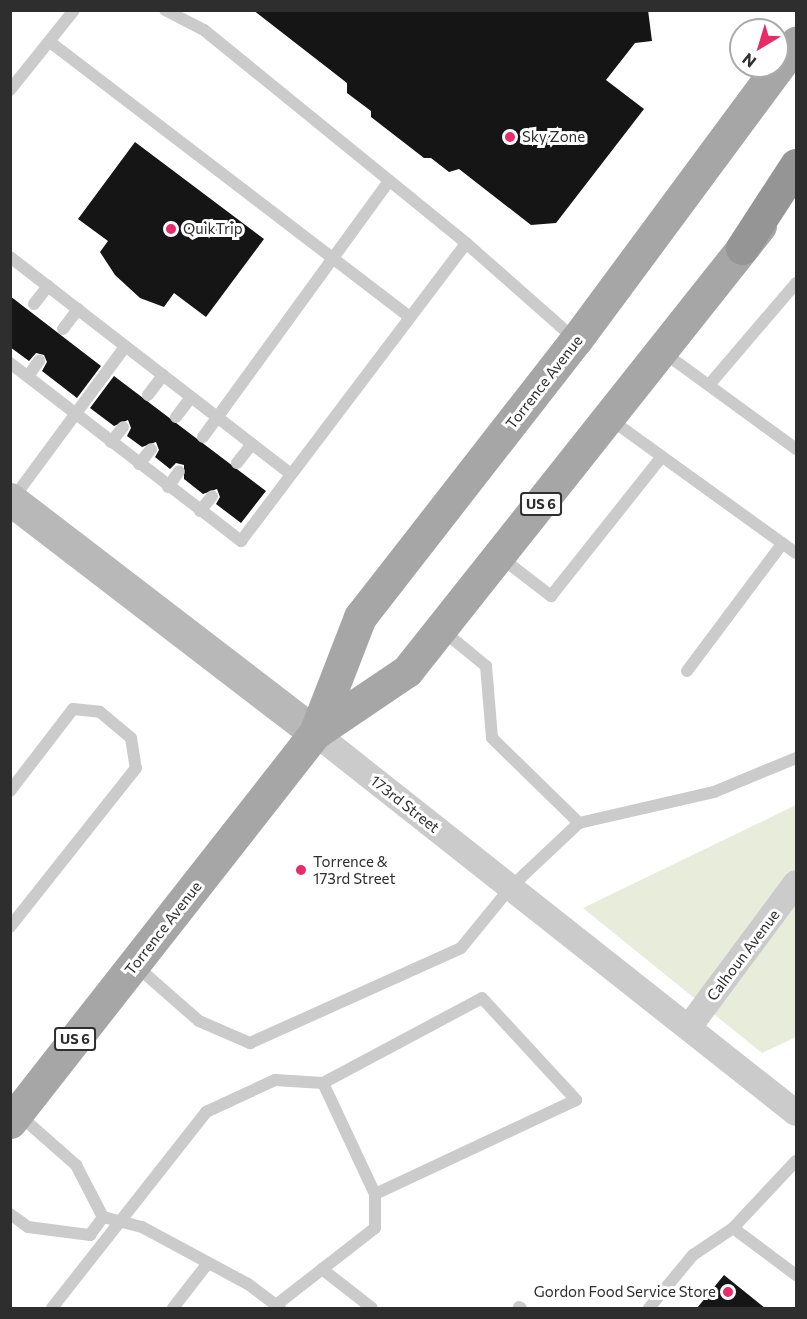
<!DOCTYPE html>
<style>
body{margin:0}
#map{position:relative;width:807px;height:1319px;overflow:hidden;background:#fff;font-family:Commissioner,sans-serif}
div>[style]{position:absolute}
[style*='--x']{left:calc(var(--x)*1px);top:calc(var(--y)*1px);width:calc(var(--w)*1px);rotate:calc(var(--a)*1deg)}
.green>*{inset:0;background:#e8ecdb}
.building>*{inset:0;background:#151515}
.lane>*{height:12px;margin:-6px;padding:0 6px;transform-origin:6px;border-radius:6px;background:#cbcbcb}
.street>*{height:26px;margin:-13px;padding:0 13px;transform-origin:13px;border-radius:13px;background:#cbcbcb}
.secondary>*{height:33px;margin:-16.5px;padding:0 16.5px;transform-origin:16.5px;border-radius:16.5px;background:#b8b8b8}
.primary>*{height:33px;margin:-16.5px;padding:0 16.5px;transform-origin:16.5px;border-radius:16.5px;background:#a6a6a6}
.highway>*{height:33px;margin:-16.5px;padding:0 16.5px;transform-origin:16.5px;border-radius:16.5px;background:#959595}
.dots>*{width:16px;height:16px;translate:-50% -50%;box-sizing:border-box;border:3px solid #fff;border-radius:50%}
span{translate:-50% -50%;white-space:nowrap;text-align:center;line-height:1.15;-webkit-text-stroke:6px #fff;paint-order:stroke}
.shield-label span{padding:2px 4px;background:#fff;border:2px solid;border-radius:4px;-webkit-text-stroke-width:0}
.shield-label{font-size:14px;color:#2e2e2e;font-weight:700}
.poi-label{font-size:15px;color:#2e2e2e}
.left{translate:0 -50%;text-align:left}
.right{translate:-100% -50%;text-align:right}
.street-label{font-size:15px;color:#2e2e2e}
.frame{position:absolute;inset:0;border:12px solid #2e2e2e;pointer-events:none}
.north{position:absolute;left:729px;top:18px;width:60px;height:60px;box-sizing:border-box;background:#fff;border:2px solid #ababab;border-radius:50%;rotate:218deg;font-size:16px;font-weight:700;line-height:24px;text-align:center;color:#2e2e2e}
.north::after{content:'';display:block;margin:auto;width:21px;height:27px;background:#ea2b6a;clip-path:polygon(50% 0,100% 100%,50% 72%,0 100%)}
</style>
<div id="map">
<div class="green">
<div style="clip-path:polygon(796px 805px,796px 1037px,762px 1053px,583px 908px)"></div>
</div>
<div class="building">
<div style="clip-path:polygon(253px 10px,648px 10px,652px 41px,635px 43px,606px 80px,644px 109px,556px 223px,531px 225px,459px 169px,449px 172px,431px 158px,424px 158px,371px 117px,371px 111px,347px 93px,347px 83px)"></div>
<div style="clip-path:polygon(135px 142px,264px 239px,206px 317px,174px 293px,164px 307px,140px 298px,115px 275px,100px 252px,108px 241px,78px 219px)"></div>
<div style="clip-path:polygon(10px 296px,101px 366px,77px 398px,42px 371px,47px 362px,44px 355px,36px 353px,29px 361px,10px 347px)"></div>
<div style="clip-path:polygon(114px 376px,266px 491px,241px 523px,216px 504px,220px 497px,217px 489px,203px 494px,184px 479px,184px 465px,176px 463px,170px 469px,155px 457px,159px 450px,156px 442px,142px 447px,127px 436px,131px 428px,128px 420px,114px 426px,90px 408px)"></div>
<div style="clip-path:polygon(724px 1275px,765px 1308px,697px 1308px)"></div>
</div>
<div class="lane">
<div style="--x:165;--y:10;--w:44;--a:27.1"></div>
<div style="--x:204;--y:30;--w:338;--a:39.1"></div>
<div style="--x:466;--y:243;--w:145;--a:41.4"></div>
<div style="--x:50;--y:42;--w:453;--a:37.4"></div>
<div style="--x:10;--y:90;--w:102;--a:-51.3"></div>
<div style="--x:10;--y:257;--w:355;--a:37.7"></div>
<div style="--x:34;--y:304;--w:23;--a:-52"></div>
<div style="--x:63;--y:329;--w:25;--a:-53"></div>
<div style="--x:663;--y:352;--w:165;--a:36.1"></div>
<div style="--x:10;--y:363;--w:292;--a:37.6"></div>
<div style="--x:241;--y:541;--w:373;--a:-52.9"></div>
<div style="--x:28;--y:376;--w:19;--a:-54"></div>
<div style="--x:709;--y:385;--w:134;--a:-49.5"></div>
<div style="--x:148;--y:395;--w:25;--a:-53"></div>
<div style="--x:176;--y:417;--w:25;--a:-53"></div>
<div style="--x:610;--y:419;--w:229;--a:35.8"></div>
<div style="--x:203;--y:437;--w:315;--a:-54"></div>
<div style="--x:111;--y:442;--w:19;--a:-51"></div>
<div style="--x:237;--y:463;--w:24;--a:-52"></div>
<div style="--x:139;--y:464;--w:19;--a:-51"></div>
<div style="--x:168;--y:487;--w:19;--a:-55"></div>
<div style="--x:12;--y:500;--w:190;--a:-53.6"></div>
<div style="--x:200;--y:511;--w:19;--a:-51"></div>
<div style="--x:499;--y:556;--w:66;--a:37.6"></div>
<div style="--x:551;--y:596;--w:175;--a:-51.5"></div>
<div style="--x:442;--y:630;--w:57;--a:39.3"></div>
<div style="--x:486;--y:666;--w:72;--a:85.2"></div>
<div style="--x:492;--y:738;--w:122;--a:44.3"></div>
<div style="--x:687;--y:671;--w:159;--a:-53.2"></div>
<div style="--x:10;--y:791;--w:103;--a:-52.5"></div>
<div style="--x:73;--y:709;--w:27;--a:6"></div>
<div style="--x:100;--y:712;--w:40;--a:40"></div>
<div style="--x:131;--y:738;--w:30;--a:81"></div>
<div style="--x:136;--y:768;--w:203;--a:128.4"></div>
<div style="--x:135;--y:965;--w:85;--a:41.2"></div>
<div style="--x:199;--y:1021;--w:56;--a:23.3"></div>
<div style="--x:250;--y:1043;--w:231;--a:-24.2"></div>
<div style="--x:461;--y:948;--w:79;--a:-50.7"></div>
<div style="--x:511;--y:887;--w:93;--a:-43.3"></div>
<div style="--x:579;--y:823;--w:139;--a:-12.9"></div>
<div style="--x:714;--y:792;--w:89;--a:-22.5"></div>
<div style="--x:323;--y:1083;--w:180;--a:-28.1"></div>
<div style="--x:482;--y:998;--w:139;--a:47.3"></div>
<div style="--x:576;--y:1100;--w:222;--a:154.9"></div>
<div style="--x:17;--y:1113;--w:79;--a:41.4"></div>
<div style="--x:76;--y:1165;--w:59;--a:62.6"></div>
<div style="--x:103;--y:1217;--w:40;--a:14.4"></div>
<div style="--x:142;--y:1227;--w:120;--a:28.3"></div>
<div style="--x:248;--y:1284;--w:40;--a:37"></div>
<div style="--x:10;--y:1214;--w:22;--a:36"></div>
<div style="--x:28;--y:1227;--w:63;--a:7.4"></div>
<div style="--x:90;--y:1235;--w:22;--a:-54"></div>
<div style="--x:733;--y:1228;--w:79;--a:36.7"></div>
<div style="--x:322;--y:1269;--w:63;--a:38"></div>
<div style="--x:519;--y:1307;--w:2;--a:27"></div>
<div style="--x:52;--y:1308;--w:249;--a:-51.8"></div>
<div style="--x:206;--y:1112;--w:76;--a:-24.9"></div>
<div style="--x:275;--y:1080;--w:48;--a:3.6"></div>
<div style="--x:323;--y:1083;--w:123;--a:64.9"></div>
<div style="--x:375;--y:1194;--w:34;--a:90"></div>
<div style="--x:375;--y:1228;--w:125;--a:142.1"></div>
<div style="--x:173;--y:1308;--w:57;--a:-52.1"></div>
<div style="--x:649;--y:1308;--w:69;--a:-50.3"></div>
<div style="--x:693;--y:1255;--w:48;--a:-34"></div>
<div style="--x:733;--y:1228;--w:92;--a:-46.8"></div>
</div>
<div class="street">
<div style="--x:315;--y:733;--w:613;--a:38.31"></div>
<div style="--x:689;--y:1027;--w:179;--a:-53.4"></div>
</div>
<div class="secondary">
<div style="--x:10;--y:499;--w:384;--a:37.5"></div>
</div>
<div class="primary">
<div style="--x:315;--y:733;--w:111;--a:-34"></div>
<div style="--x:407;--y:671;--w:568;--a:-51.58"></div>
<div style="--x:10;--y:1122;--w:494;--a:-51.9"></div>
<div style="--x:315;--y:733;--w:124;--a:-68.8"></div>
<div style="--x:360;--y:617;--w:351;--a:-52.1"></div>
<div style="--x:576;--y:340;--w:370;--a:-53.5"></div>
</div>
<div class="highway">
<div style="--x:742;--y:248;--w:99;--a:-57"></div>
</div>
<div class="dots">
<div style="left:510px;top:137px;background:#ea2b6a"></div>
<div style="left:171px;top:229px;background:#ea2b6a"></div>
<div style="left:301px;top:870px;background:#ea2b6a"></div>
<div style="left:728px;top:1292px;background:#ea2b6a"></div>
</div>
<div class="shield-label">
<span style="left:541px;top:504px">US 6</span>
<span style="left:75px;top:1039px">US 6</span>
</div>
<div class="poi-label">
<span class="left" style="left:522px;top:137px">Sky Zone</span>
<span class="left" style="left:183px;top:229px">QuikTrip</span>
<span class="left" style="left:313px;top:870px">Torrence &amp;<br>173rd Street</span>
<span class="right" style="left:716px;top:1292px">Gordon Food Service Store</span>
</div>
<div class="street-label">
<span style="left:544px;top:382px;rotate:-52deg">Torrence Avenue</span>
<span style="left:405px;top:804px;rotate:38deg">173rd Street</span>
<span style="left:163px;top:928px;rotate:-52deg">Torrence Avenue</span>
<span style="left:743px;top:955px;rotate:-53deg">Calhoun Avenue</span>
</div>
<div class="frame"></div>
<div class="north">N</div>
</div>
